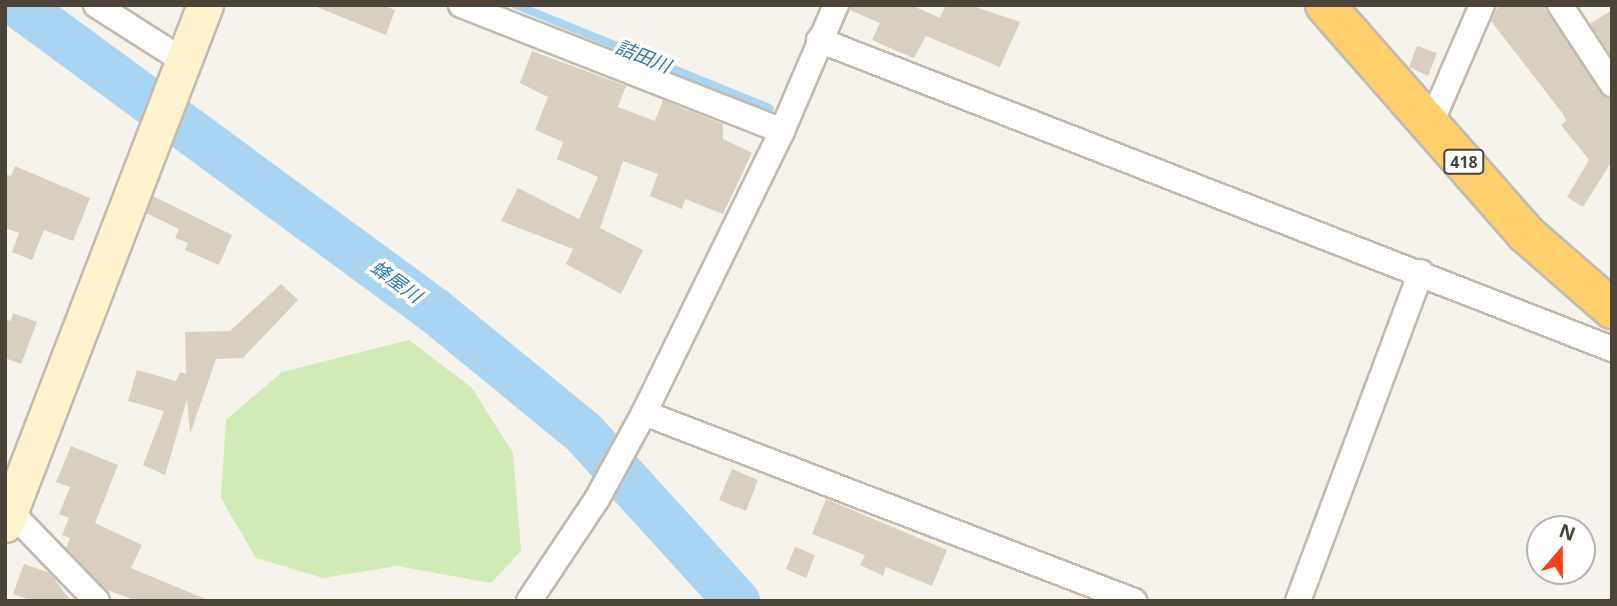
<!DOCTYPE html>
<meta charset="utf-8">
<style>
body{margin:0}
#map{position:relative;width:1617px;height:606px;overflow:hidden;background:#f6f3ec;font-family:"Noto Sans","Noto Sans JP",sans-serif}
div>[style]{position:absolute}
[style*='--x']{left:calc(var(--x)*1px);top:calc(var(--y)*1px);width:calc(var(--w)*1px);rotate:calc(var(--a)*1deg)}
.green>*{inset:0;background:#d2eab5}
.stream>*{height:8px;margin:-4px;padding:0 4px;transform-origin:4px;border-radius:4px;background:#a9d4f2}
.river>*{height:46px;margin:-23px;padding:0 23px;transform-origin:23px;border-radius:23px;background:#a9d4f2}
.building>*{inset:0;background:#d8cfc1}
.roads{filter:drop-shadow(2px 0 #c2bbae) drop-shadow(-2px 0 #c2bbae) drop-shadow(0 2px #c2bbae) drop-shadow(0 -2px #c2bbae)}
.street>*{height:24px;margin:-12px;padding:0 12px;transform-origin:12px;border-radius:12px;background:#fff}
.secondary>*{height:35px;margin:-17.5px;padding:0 17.5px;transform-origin:17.5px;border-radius:17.5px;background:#fff3cd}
.highway>*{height:38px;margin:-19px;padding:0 19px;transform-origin:19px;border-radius:19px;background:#ffcf6e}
span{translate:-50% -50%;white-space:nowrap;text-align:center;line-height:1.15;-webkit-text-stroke:7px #fff;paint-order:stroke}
.shield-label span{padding:2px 5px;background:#fff;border:2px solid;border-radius:5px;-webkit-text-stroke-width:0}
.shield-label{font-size:16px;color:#4b4439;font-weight:700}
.water-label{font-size:19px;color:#2e7ab2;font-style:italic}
.frame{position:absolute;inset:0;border:7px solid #4b4439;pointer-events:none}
.north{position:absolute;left:1526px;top:515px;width:70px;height:70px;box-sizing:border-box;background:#fff;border:2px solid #b7b4b0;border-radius:50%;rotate:20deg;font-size:19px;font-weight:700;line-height:28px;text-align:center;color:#4b4439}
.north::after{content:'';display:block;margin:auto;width:24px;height:32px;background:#fc3f1d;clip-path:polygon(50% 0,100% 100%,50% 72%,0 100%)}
</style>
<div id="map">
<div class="green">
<div style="clip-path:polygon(409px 340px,472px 388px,513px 453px,521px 551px,491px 583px,397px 566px,323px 578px,256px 558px,221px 498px,226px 420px,282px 372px)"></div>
</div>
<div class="stream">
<div style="--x:516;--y:5;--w:274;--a:22.1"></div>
</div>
<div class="river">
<div style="--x:18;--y:5;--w:517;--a:36.27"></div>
<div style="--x:435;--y:311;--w:191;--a:39.3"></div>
<div style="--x:583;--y:432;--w:229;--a:47.7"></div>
</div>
<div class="building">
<div style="clip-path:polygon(312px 5px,382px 5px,395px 10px,386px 35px)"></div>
<div style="clip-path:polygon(851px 5px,911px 5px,940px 18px,946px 5px,970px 5px,1020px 22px,1000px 67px,926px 36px,914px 58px,890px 48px,872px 40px,880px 23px,850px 10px)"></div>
<div style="clip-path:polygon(1499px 5px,1545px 5px,1600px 92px,1612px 99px,1612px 161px,1583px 207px,1567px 197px,1589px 160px,1561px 125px,1566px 121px,1563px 114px,1491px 21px)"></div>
<div style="clip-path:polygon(1612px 10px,1612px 57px,1590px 24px)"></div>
<div style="clip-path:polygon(1417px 46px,1437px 53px,1428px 76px,1409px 67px)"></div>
<div style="clip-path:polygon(532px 51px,626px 86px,618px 107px,655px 121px,663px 100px,723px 124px,723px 139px,752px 153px,723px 214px,685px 199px,682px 209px,650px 196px,658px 174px,623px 161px,600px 228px,643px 250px,621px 294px,566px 264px,573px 249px,501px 221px,518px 188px,579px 219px,598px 177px,557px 159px,563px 142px,535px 130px,548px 97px,520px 83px)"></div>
<div style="clip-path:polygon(15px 166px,90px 198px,73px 241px,44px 230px,32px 260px,12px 252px,19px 233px,5px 228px,5px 174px,11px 176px)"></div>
<div style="clip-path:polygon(153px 196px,232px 235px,219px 265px,185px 250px,188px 243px,175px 238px,179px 229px,146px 213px)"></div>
<div style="clip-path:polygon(281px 284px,298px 300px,243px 358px,216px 359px,190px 434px,187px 399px,165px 475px,143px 465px,164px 411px,128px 401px,137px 370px,176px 381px,180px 372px,186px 374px,185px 332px,230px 331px)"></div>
<div style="clip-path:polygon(13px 313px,37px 322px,21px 364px,5px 358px,5px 319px,11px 321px)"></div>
<div style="clip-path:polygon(71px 446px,118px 465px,95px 523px,142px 545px,131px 568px,210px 601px,137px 601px,107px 590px,66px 548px,70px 538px,62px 535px,69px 518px,59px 514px,70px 487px,56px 482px)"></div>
<div style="clip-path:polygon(732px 469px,758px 480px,746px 511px,719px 500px)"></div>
<div style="clip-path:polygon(826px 499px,947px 550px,932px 586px,886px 567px,883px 576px,860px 565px,865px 555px,812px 534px)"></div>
<div style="clip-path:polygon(795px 547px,815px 555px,806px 578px,786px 569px)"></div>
<div style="clip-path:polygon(24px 564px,50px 573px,71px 601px,33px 601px,13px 594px)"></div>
</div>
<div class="roads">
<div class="street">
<div style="--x:96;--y:5;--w:104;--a:32.5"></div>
<div style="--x:461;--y:5;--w:345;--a:21.4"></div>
<div style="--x:1560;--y:5;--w:95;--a:56.6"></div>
<div style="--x:819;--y:40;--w:851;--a:21.29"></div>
<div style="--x:1431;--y:123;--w:129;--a:-66.6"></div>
<div style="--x:644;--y:413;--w:525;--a:20.99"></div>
<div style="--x:5;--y:506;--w:132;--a:45.9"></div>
<div style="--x:529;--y:601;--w:123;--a:-56.3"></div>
<div style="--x:597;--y:499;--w:98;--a:-61.3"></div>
<div style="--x:644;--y:413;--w:314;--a:-63.9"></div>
<div style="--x:782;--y:131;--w:137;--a:-66.8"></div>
<div style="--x:1298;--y:601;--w:351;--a:-69.5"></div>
</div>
<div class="secondary">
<div style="--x:5;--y:524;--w:556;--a:-68.93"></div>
</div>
<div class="highway">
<div style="--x:1325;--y:5;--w:303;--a:48.7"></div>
<div style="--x:1525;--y:233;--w:116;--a:41.1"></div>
</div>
</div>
<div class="shield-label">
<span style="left:1464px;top:162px">418</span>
</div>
<div class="water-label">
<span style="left:643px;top:57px;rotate:22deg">詰田川</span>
<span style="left:396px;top:282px;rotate:36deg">蜂屋川</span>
</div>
<div class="frame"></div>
<div class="north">N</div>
</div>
